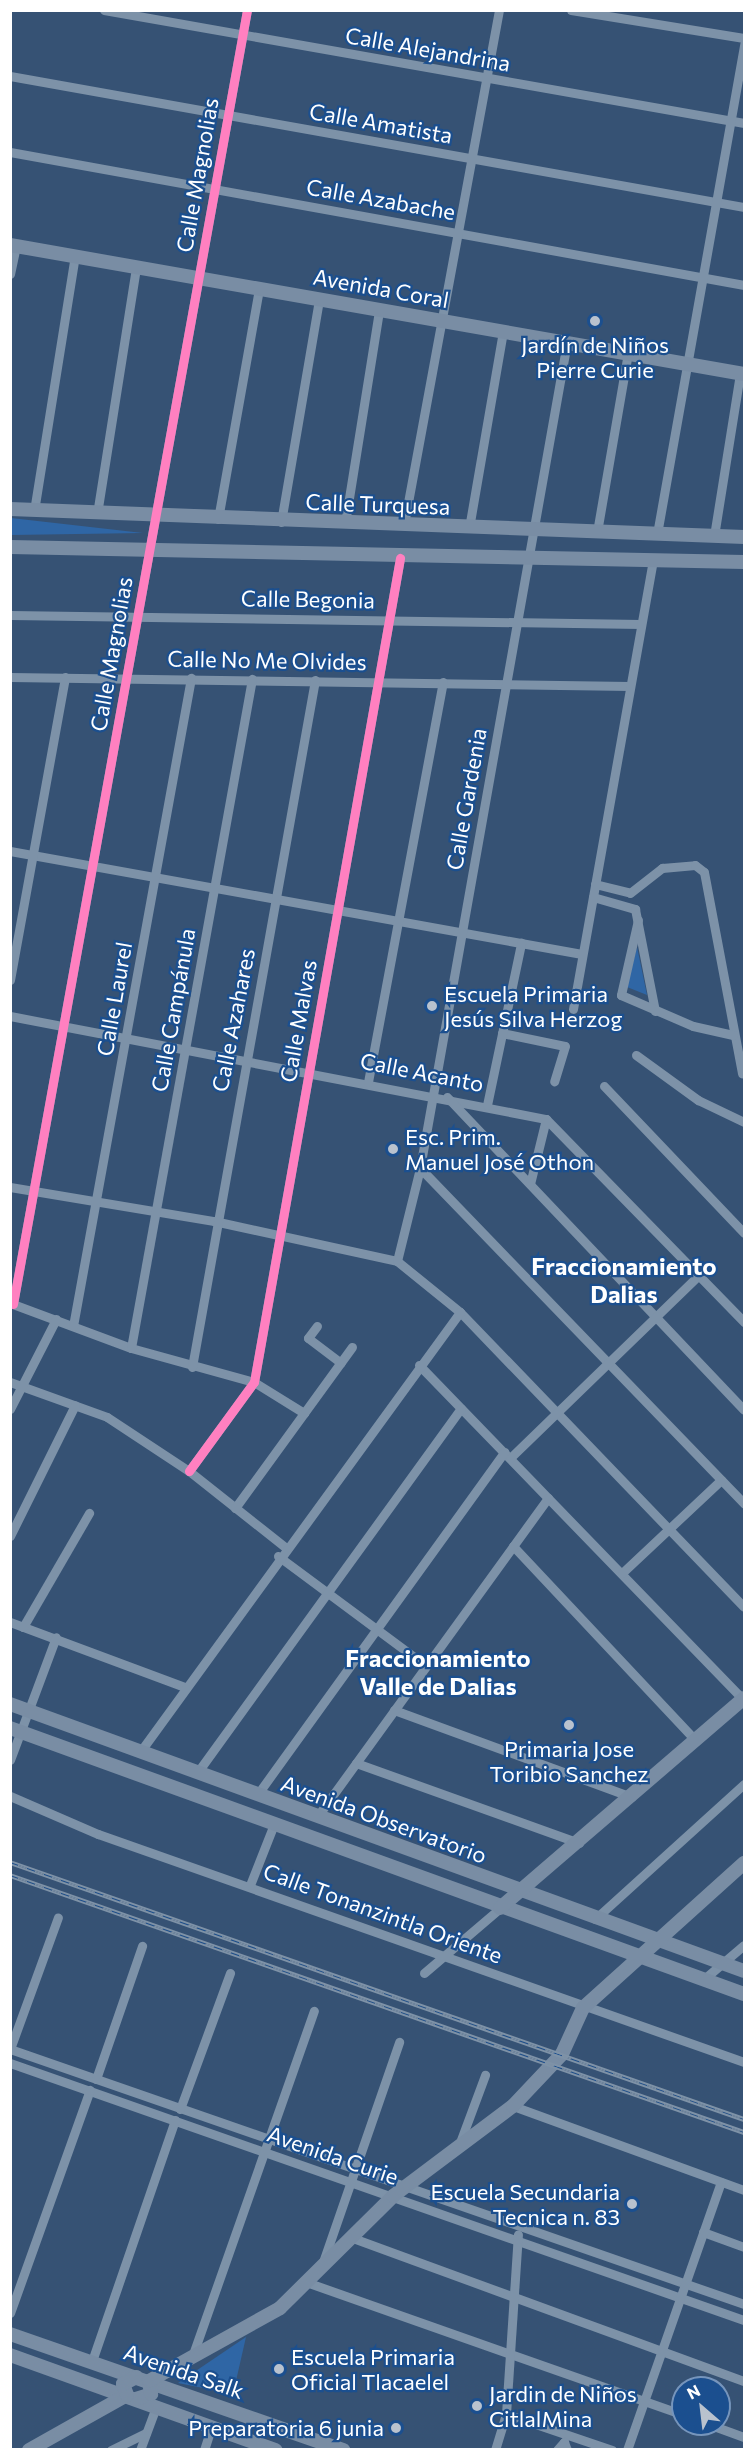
<!DOCTYPE html>
<meta charset="utf-8">
<style>
body{margin:0}
#map{position:relative;width:755px;height:2460px;overflow:hidden;background:#365274;font-family:Commissioner,sans-serif}
div>[style]{position:absolute}
[style*='--x']{left:calc(var(--x)*1px);top:calc(var(--y)*1px);width:calc(var(--w)*1px);rotate:calc(var(--a)*1deg)}
.green>*{inset:0;background:#2f66a5}
.street>*{height:9px;margin:-4.5px;padding:0 4.5px;transform-origin:4.5px;border-radius:4.5px;background:#7d92a8}
.secondary>*{height:14px;margin:-7px;padding:0 7px;transform-origin:7px;border-radius:7px;background:#798da4}
.rail>*{height:5px;margin-top:-2.5px;transform-origin:0;background:repeating-linear-gradient(90deg,#1b4f8f 0 9px,#7e92a7 0 18px);box-sizing:border-box;border-block:2px solid #7e92a7}
.cycleway>*{height:9px;margin:-4.5px;padding:0 4.5px;transform-origin:4.5px;border-radius:4.5px;background:#ff80c0}
.dots>*{width:16px;height:16px;translate:-50% -50%;box-sizing:border-box;border:3px solid #1b4f8f;border-radius:50%}
span{translate:-50% -50%;white-space:nowrap;text-align:center;line-height:1.15;-webkit-text-stroke:4.5px #1b4f8f;paint-order:stroke}
.street-label{font-size:22px;color:#fff}
.poi-label{font-size:22px;color:#fff}
.left{translate:0 -50%;text-align:left}
.right{translate:-100% -50%;text-align:right}
.neighbourhood-label{font-size:24px;color:#fff;font-weight:700}
.frame{position:absolute;inset:0;border:12px solid #fff;pointer-events:none}
.north{position:absolute;left:671px;top:2376px;width:60px;height:60px;box-sizing:border-box;background:#1b4f8f;border:2px solid #7695bc;border-radius:50%;rotate:332deg;font-size:16px;font-weight:700;line-height:24px;text-align:center;color:#fff}
.north::after{content:'';display:block;margin:auto;width:21px;height:27px;background:#b9c2ce;clip-path:polygon(50% 0,100% 100%,50% 72%,0 100%)}
</style>
<div id="map">
<div class="green">
<div style="clip-path:polygon(10px 518px,11px 518px,143px 533px,11px 535px)"></div>
<div style="clip-path:polygon(637px 947px,647px 995px,627px 987px)"></div>
<div style="clip-path:polygon(246px 2337px,233px 2394px,178px 2383px)"></div>
</div>
<div class="street">
<div style="--x:104;--y:10;--w:650;--a:10.01"></div>
<div style="--x:571;--y:10;--w:175;--a:9.2"></div>
<div style="--x:10;--y:76;--w:746;--a:10.12"></div>
<div style="--x:10;--y:152;--w:746;--a:10.27"></div>
<div style="--x:10;--y:274;--w:30;--a:-78"></div>
<div style="--x:34;--y:511;--w:258;--a:-80.9"></div>
<div style="--x:97;--y:514;--w:250;--a:-81"></div>
<div style="--x:218;--y:519;--w:235;--a:-79.9"></div>
<div style="--x:281;--y:522;--w:226;--a:-80.3"></div>
<div style="--x:345;--y:523;--w:216;--a:-80.9"></div>
<div style="--x:404;--y:524;--w:523;--a:-79.53"></div>
<div style="--x:469;--y:528;--w:199;--a:-80.2"></div>
<div style="--x:597;--y:532;--w:182;--a:-80.2"></div>
<div style="--x:657;--y:534;--w:498;--a:-79.9"></div>
<div style="--x:714;--y:536;--w:165;--a:-80.9"></div>
<div style="--x:10;--y:615;--w:631;--a:0.82"></div>
<div style="--x:10;--y:677;--w:620;--a:0.83"></div>
<div style="--x:10;--y:851;--w:581;--a:10.21"></div>
<div style="--x:595;--y:884;--w:36;--a:14"></div>
<div style="--x:630;--y:893;--w:41;--a:-38"></div>
<div style="--x:662;--y:868;--w:33;--a:-5"></div>
<div style="--x:695;--y:865;--w:11;--a:38"></div>
<div style="--x:704;--y:872;--w:205;--a:79.3"></div>
<div style="--x:593;--y:897;--w:44;--a:15.9"></div>
<div style="--x:635;--y:909;--w:104;--a:78.9"></div>
<div style="--x:638;--y:920;--w:77;--a:102.8"></div>
<div style="--x:621;--y:995;--w:78;--a:23.3"></div>
<div style="--x:693;--y:1026;--w:41;--a:12.7"></div>
<div style="--x:10;--y:980;--w:308;--a:-79.7"></div>
<div style="--x:573;--y:1009;--w:454;--a:-79.9"></div>
<div style="--x:10;--y:1016;--w:546;--a:10.88"></div>
<div style="--x:546;--y:1119;--w:284;--a:45.7"></div>
<div style="--x:502;--y:1033;--w:64;--a:11.7"></div>
<div style="--x:565;--y:1046;--w:37;--a:107"></div>
<div style="--x:636;--y:1055;--w:77;--a:36"></div>
<div style="--x:698;--y:1100;--w:51;--a:25.6"></div>
<div style="--x:368;--y:1082;--w:407;--a:-79.4"></div>
<div style="--x:604;--y:1086;--w:203;--a:46.4"></div>
<div style="--x:447;--y:1097;--w:431;--a:46.5"></div>
<div style="--x:487;--y:1105;--w:166;--a:-78.1"></div>
<div style="--x:420;--y:1168;--w:467;--a:46"></div>
<div style="--x:530;--y:1184;--w:67;--a:-76.2"></div>
<div style="--x:10;--y:1187;--w:207;--a:9.5"></div>
<div style="--x:214;--y:1221;--w:187;--a:12.3"></div>
<div style="--x:397;--y:1261;--w:81;--a:39"></div>
<div style="--x:460;--y:1312;--w:409;--a:46.1"></div>
<div style="--x:397;--y:1261;--w:96;--a:-76.1"></div>
<div style="--x:420;--y:1168;--w:839;--a:-79.91"></div>
<div style="--x:10;--y:1303;--w:129;--a:20.4"></div>
<div style="--x:131;--y:1348;--w:128;--a:15.5"></div>
<div style="--x:254;--y:1382;--w:59;--a:31.8"></div>
<div style="--x:13;--y:1304;--w:1315;--a:-79.75"></div>
<div style="--x:73;--y:1326;--w:659;--a:-79.68"></div>
<div style="--x:317;--y:1326;--w:15;--a:127"></div>
<div style="--x:308;--y:1338;--w:41;--a:37.1"></div>
<div style="--x:131;--y:1348;--w:680;--a:-79.75"></div>
<div style="--x:419;--y:1365;--w:467;--a:45.9"></div>
<div style="--x:192;--y:1367;--w:698;--a:-79.85"></div>
<div style="--x:10;--y:1382;--w:103;--a:19.8"></div>
<div style="--x:107;--y:1417;--w:98;--a:33.4"></div>
<div style="--x:189;--y:1471;--w:122;--a:38.4"></div>
<div style="--x:10;--y:1409;--w:101;--a:-62.9"></div>
<div style="--x:510;--y:1458;--w:263;--a:-44.1"></div>
<div style="--x:189;--y:1471;--w:110;--a:-53.9"></div>
<div style="--x:254;--y:1382;--w:837;--a:-79.95"></div>
<div style="--x:235;--y:1508;--w:199;--a:-54"></div>
<div style="--x:10;--y:1536;--w:146;--a:-63.6"></div>
<div style="--x:513;--y:1546;--w:267;--a:46.8"></div>
<div style="--x:278;--y:1556;--w:184;--a:36.6"></div>
<div style="--x:622;--y:1573;--w:136;--a:-43.2"></div>
<div style="--x:10;--y:1622;--w:187;--a:20.4"></div>
<div style="--x:23;--y:1627;--w:132;--a:-59.9"></div>
<div style="--x:394;--y:1710;--w:253;--a:20.1"></div>
<div style="--x:140;--y:1752;--w:544;--a:-53.97"></div>
<div style="--x:10;--y:1760;--w:131;--a:-69.5"></div>
<div style="--x:356;--y:1763;--w:237;--a:19.7"></div>
<div style="--x:197;--y:1773;--w:450;--a:-54.1"></div>
<div style="--x:257;--y:1795;--w:423;--a:-54.2"></div>
<div style="--x:10;--y:1796;--w:96;--a:23.4"></div>
<div style="--x:98;--y:1834;--w:685;--a:19.44"></div>
<div style="--x:317;--y:1817;--w:394;--a:-54.1"></div>
<div style="--x:250;--y:1885;--w:66;--a:-68.5"></div>
<div style="--x:595;--y:1919;--w:201;--a:-42.2"></div>
<div style="--x:424;--y:1973;--w:100;--a:-40.5"></div>
<div style="--x:704;--y:1979;--w:52;--a:-40.4"></div>
<div style="--x:10;--y:2049;--w:777;--a:19.16"></div>
<div style="--x:10;--y:2049;--w:140;--a:-70"></div>
<div style="--x:10;--y:2063;--w:778;--a:19.3"></div>
<div style="--x:96;--y:2079;--w:141;--a:-70.9"></div>
<div style="--x:513;--y:2106;--w:246;--a:20"></div>
<div style="--x:180;--y:2109;--w:145;--a:-69.8"></div>
<div style="--x:459;--y:2145;--w:75;--a:-69.6"></div>
<div style="--x:703;--y:2232;--w:44;--a:20.1"></div>
<div style="--x:350;--y:2237;--w:419;--a:20.1"></div>
<div style="--x:323;--y:2262;--w:233;--a:-70.9"></div>
<div style="--x:306;--y:2282;--w:400;--a:19.4"></div>
<div style="--x:10;--y:2313;--w:237;--a:-70.3"></div>
<div style="--x:192;--y:2357;--w:367;--a:-70.6"></div>
<div style="--x:92;--y:2361;--w:255;--a:-71"></div>
<div style="--x:506;--y:2414;--w:112;--a:18.8"></div>
<div style="--x:708;--y:2424;--w:38;--a:20"></div>
<div style="--x:111;--y:2450;--w:39;--a:-26"></div>
<div style="--x:140;--y:2450;--w:46;--a:-69.6"></div>
<div style="--x:204;--y:2450;--w:25;--a:-72"></div>
<div style="--x:495;--y:2450;--w:38;--a:-73"></div>
<div style="--x:506;--y:2414;--w:180;--a:-86.2"></div>
<div style="--x:557;--y:2450;--w:11;--a:-49"></div>
<div style="--x:564;--y:2442;--w:9;--a:69"></div>
<div style="--x:627;--y:2450;--w:284;--a:-70.7"></div>
</div>
<div class="secondary">
<div style="--x:10;--y:245;--w:745;--a:9.97"></div>
<div style="--x:10;--y:509;--w:735;--a:2.18"></div>
<div style="--x:10;--y:547;--w:734;--a:1.17"></div>
<div style="--x:10;--y:1704;--w:781;--a:19.99"></div>
<div style="--x:10;--y:1728;--w:781;--a:19.92"></div>
<div style="--x:500;--y:1908;--w:322;--a:-40.7"></div>
<div style="--x:10;--y:2334;--w:353;--a:19.2"></div>
<div style="--x:10;--y:2355;--w:282;--a:19.7"></div>
<div style="--x:136;--y:2399;--w:16;--a:-18"></div>
<div style="--x:151;--y:2394;--w:13;--a:-99"></div>
<div style="--x:149;--y:2381;--w:150;--a:-29.1"></div>
<div style="--x:280;--y:2308;--w:159;--a:-44.7"></div>
<div style="--x:393;--y:2196;--w:150;--a:-36.9"></div>
<div style="--x:513;--y:2106;--w:71;--a:-46.7"></div>
<div style="--x:562;--y:2054;--w:51;--a:-65.5"></div>
<div style="--x:583;--y:2008;--w:217;--a:-42"></div>
<div style="--x:29;--y:2450;--w:112;--a:-29.3"></div>
<div style="--x:127;--y:2395;--w:12;--a:-110"></div>
<div style="--x:123;--y:2384;--w:15;--a:-28"></div>
</div>
<div class="rail">
<div style="--x:10;--y:1862;--w:778;--a:19.3"></div>
<div style="--x:10;--y:1875;--w:778;--a:19.3"></div>
</div>
<div class="cycleway">
<div style="--x:13;--y:1304;--w:1315;--a:-79.75"></div>
<div style="--x:189;--y:1471;--w:110;--a:-53.9"></div>
<div style="--x:254;--y:1382;--w:837;--a:-79.95"></div>
</div>
<div class="dots">
<div style="left:595px;top:321px;background:#b9c2ce"></div>
<div style="left:432px;top:1006px;background:#b9c2ce"></div>
<div style="left:393px;top:1149px;background:#b9c2ce"></div>
<div style="left:569px;top:1725px;background:#b9c2ce"></div>
<div style="left:632px;top:2204px;background:#b9c2ce"></div>
<div style="left:279px;top:2369px;background:#b9c2ce"></div>
<div style="left:477px;top:2406px;background:#b9c2ce"></div>
<div style="left:396px;top:2428px;background:#b9c2ce"></div>
</div>
<div class="street-label">
<span style="left:428px;top:49px;rotate:10deg">Calle Alejandrina</span>
<span style="left:381px;top:123px;rotate:10deg">Calle Amatista</span>
<span style="left:197px;top:175px;rotate:-80deg">Calle Magnolias</span>
<span style="left:381px;top:199px;rotate:10deg">Calle Azabache</span>
<span style="left:381px;top:288px;rotate:10deg">Avenida Coral</span>
<span style="left:378px;top:504px;rotate:2deg">Calle Turquesa</span>
<span style="left:308px;top:599px;rotate:1deg">Calle Begonia</span>
<span style="left:111px;top:654px;rotate:-80deg">Calle Magnolias</span>
<span style="left:267px;top:660px;rotate:1deg">Calle No Me Olvides</span>
<span style="left:466px;top:799px;rotate:-80deg">Calle Gardenia</span>
<span style="left:114px;top:999px;rotate:-80deg">Calle Laurel</span>
<span style="left:173px;top:1010px;rotate:-80deg">Calle Campánula</span>
<span style="left:233px;top:1020px;rotate:-79deg">Calle Azahares</span>
<span style="left:298px;top:1021px;rotate:-80deg">Calle Malvas</span>
<span style="left:422px;top:1072px;rotate:11deg">Calle Acanto</span>
<span style="left:384px;top:1819px;rotate:20deg">Avenida Observatorio</span>
<span style="left:383px;top:1913px;rotate:20deg">Calle Tonanzintla Oriente</span>
<span style="left:333px;top:2155px;rotate:19deg">Avenida Curie</span>
<span style="left:184px;top:2371px;rotate:19deg">Avenida Salk</span>
</div>
<div class="poi-label">
<span style="left:595px;top:357px">Jardín de Niños<br>Pierre Curie</span>
<span class="left" style="left:444px;top:1006px">Escuela Primaria<br>Jesús Silva Herzog</span>
<span class="left" style="left:405px;top:1149px">Esc. Prim.<br>Manuel José Othon</span>
<span style="left:569px;top:1761px">Primaria Jose<br>Toribio Sanchez</span>
<span class="right" style="left:620px;top:2204px">Escuela Secundaria<br>Tecnica n. 83</span>
<span class="left" style="left:291px;top:2369px">Escuela Primaria<br>Oficial Tlacaelel</span>
<span class="left" style="left:489px;top:2406px">Jardin de Niños<br>CitlalMina</span>
<span class="right" style="left:384px;top:2428px">Preparatoria 6 junia</span>
</div>
<div class="neighbourhood-label">
<span style="left:624px;top:1280px">Fraccionamiento<br>Dalias</span>
<span style="left:438px;top:1672px">Fraccionamiento<br>Valle de Dalias</span>
</div>
<div class="frame"></div>
<div class="north">N</div>
</div>
